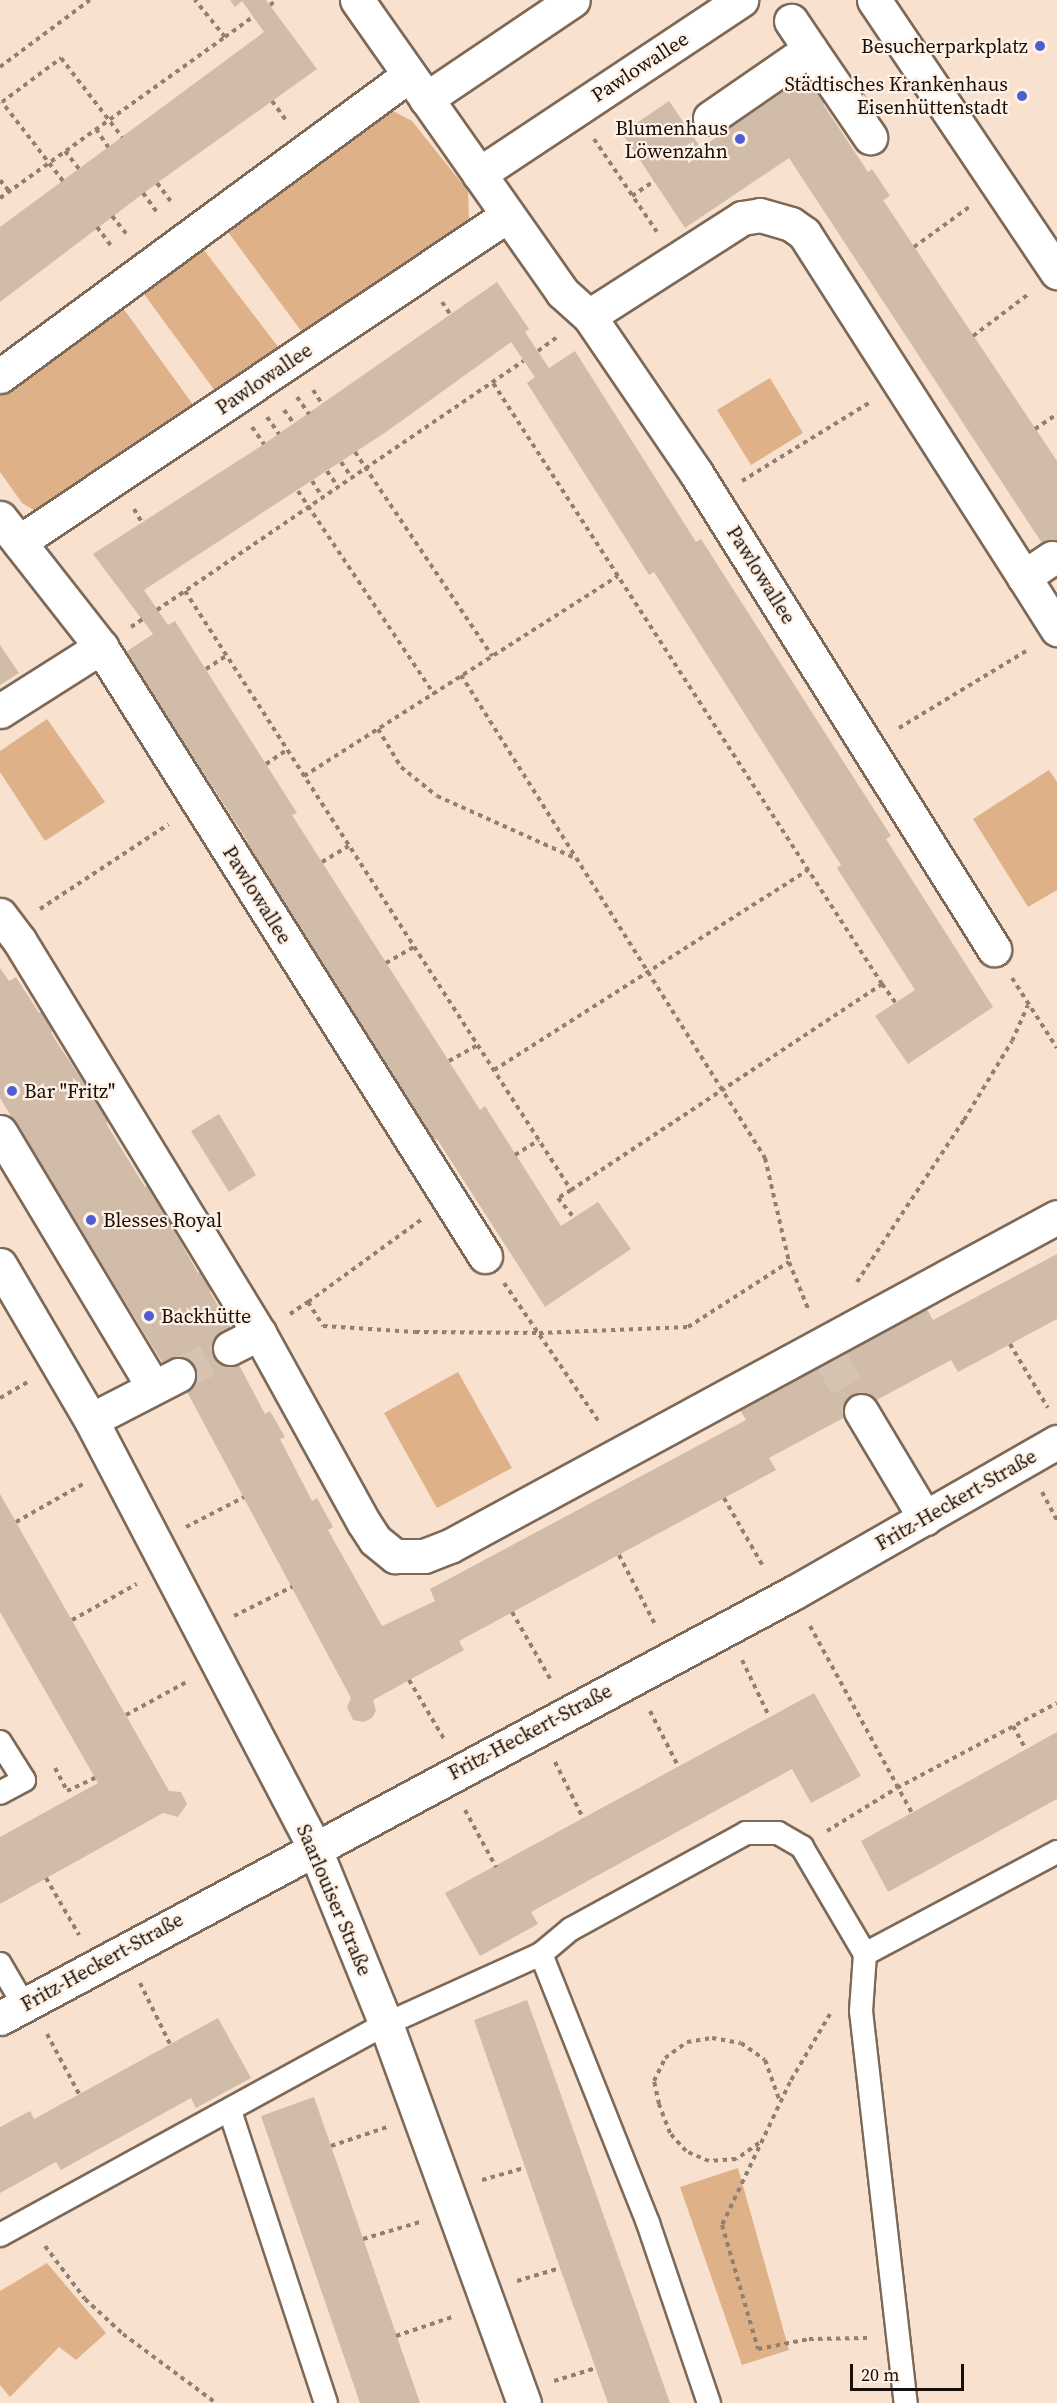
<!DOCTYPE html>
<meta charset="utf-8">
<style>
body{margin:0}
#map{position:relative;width:1057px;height:2403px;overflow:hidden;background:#f8e2cf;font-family:"Source Serif 4",serif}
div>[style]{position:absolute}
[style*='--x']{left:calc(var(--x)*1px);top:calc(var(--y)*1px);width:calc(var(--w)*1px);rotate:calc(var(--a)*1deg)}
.green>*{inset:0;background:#deb189}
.building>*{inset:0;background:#d1bca9}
.street-tunnel>*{height:33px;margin-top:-16.5px;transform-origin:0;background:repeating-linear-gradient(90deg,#d6c2b1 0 33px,transparent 0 49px)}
.path>*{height:4px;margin-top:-2px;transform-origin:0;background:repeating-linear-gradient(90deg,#908073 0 4.5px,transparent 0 9px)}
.roads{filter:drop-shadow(2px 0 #7d6958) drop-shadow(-2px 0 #7d6958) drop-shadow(0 2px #7d6958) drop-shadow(0 -2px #7d6958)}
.lane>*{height:22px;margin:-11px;padding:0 11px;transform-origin:11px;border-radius:11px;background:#fff}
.street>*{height:33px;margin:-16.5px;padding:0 16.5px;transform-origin:16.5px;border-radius:16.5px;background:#fff}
.dots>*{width:16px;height:16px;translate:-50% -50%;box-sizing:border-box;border:3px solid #fff1e5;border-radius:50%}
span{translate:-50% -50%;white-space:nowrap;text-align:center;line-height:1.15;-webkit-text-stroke:4.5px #fff1e5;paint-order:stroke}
.poi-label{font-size:20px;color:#170f09}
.right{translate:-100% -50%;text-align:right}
.left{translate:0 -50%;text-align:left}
.street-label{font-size:20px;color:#170f09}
.scale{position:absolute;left:850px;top:2364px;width:114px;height:27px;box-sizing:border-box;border:3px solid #170f09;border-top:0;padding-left:8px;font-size:18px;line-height:21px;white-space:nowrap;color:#170f09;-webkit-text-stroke:4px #fff1e5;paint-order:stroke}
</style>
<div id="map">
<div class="green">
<div style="clip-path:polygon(evenodd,393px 111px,412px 121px,468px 191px,469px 218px,454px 236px,40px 514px,22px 503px,0 472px,0 394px,373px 120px,393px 111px,228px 232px,302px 332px,279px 348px,204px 250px,228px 232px,393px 111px,144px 294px,215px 391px,194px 406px,123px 308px,144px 294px)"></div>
<div style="clip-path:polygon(770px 378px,803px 433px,751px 465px,717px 410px)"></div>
<div style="clip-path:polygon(47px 719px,105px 802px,45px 841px,0 772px,0 751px)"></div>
<div style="clip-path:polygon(1049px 770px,1057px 782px,1057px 890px,1028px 907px,973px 819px)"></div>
<div style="clip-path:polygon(458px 1372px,512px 1468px,437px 1508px,384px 1413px)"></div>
<div style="clip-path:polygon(738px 2168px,789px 2350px,742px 2365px,680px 2187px)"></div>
<div style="clip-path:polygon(47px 2263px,106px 2333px,76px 2360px,59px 2347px,10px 2397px,0 2385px,0 2291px)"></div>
</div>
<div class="building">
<div style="clip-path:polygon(230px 0,266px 0,317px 69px,157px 183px,0 302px,0 227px,264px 32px,242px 1px,235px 7px)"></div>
<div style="clip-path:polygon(809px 74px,827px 101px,823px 104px,868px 172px,872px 169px,890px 196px,883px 200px,1057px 461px,1057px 566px,789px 158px,685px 228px,622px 133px,669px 101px,701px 148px)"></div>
<div style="clip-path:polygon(497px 282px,529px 329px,525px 332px,549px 368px,575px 351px,696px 542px,701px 539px,891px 836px,886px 839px,993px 1007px,908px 1064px,875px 1016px,915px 990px,837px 868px,841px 865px,654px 572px,649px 575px,527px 383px,535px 377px,511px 342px,386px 432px,144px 590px,168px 625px,175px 621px,297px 813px,292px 815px,480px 1110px,485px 1106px,561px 1226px,598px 1202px,631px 1249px,545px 1307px,437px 1139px,433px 1142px,243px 845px,248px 842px,126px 652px,153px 634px,93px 554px,264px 444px)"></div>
<div style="clip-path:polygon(0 645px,19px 673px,0 685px)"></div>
<div style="clip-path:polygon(0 968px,9px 981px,16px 977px,39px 1013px,42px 1011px,54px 1031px,51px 1032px,54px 1038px,107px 1117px,107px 1125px,145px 1187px,148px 1184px,198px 1273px,201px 1271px,213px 1290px,210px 1292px,231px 1328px,222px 1333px,265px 1414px,270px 1411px,285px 1437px,280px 1439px,312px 1501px,317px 1498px,333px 1527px,328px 1530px,382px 1626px,435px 1601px,430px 1589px,746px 1420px,739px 1408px,926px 1308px,933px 1320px,1057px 1254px,1057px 1319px,958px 1372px,951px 1360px,769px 1458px,776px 1470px,459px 1641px,464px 1650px,373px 1700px,376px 1711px,372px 1718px,364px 1722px,353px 1720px,347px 1707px,351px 1698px,178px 1375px,165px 1367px,0 1098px)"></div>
<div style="clip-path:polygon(219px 1114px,256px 1175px,229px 1192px,191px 1131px)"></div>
<div style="clip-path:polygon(0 1494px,169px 1791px,181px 1792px,187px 1804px,178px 1817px,163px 1813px,0 1904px,0 1837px,98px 1783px,0 1612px)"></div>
<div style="clip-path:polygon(814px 1693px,861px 1776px,811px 1803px,792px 1769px,531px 1912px,538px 1924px,480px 1956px,445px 1893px)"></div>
<div style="clip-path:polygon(1057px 1732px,1057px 1799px,888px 1892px,861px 1841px)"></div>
<div style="clip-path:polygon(527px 2000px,544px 2047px,670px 2403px,608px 2403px,560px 2268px,474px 2020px)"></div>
<div style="clip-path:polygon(218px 2018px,251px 2078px,196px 2108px,191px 2098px,61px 2170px,56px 2162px,0 2193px,0 2127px,30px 2111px,34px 2119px)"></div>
<div style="clip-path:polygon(314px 2097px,331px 2146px,420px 2403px,360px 2403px,261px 2116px)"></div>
</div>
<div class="street-tunnel">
<div style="--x:830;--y:1357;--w:62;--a:60.1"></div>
<div style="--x:178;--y:1375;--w:59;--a:-27.4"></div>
</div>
<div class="path">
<div style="--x:270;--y:5;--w:9;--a:-36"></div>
<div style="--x:225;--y:37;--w:36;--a:-36"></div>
<div style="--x:0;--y:67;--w:112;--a:-36.7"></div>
<div style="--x:272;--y:101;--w:26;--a:54"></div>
<div style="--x:96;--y:129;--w:22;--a:56"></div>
<div style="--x:594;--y:139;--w:112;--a:55.9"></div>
<div style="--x:65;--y:151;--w:23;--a:52"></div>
<div style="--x:0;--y:180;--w:14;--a:51"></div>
<div style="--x:63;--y:181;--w:100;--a:-127.7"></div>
<div style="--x:2;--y:102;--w:74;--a:-36.7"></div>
<div style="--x:61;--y:58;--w:100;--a:52.3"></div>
<div style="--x:157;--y:183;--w:25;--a:53"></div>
<div style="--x:143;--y:193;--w:26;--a:54"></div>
<div style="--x:632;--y:196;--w:27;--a:-34"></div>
<div style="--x:0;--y:198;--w:277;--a:-35.6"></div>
<div style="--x:225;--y:37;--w:48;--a:-129"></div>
<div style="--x:112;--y:216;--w:26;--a:51"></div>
<div style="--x:97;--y:227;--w:25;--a:53"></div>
<div style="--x:914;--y:247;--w:68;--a:-36"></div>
<div style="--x:442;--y:302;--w:14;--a:56"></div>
<div style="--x:973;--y:336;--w:71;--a:-37"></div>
<div style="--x:538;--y:351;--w:26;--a:-36"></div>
<div style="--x:313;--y:390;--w:17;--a:57"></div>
<div style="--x:297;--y:397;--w:21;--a:55"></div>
<div style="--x:284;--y:410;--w:17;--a:54"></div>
<div style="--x:267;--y:417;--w:21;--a:55"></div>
<div style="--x:252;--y:427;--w:21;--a:55"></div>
<div style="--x:1035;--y:429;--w:27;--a:-34"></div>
<div style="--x:355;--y:452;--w:246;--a:56.1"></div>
<div style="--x:341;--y:462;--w:19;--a:55"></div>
<div style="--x:327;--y:471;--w:19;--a:55"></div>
<div style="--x:312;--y:481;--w:20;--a:57"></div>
<div style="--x:742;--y:481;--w:149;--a:-31.6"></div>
<div style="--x:298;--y:491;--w:244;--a:56.2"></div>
<div style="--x:134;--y:509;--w:14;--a:60"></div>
<div style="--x:185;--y:591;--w:713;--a:57.2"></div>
<div style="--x:571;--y:1190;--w:373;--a:-33.5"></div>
<div style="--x:882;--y:984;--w:716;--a:-122.91"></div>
<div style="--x:157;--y:610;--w:443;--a:-34.2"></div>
<div style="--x:131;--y:627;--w:14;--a:-34"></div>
<div style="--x:206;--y:669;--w:24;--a:-33"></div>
<div style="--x:461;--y:675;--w:571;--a:57.81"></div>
<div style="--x:765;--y:1158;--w:107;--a:77"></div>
<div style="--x:789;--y:1262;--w:53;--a:67.8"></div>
<div style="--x:899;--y:728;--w:151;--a:-31.2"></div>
<div style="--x:378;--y:729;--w:44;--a:58.8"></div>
<div style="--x:401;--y:767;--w:46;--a:38.9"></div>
<div style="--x:437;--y:796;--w:154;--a:24.2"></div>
<div style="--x:266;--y:764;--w:25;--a:-34"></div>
<div style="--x:304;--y:776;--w:372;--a:-32.5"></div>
<div style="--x:322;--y:862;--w:31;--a:-31"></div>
<div style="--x:40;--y:909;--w:154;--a:-33.4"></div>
<div style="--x:386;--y:963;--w:32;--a:-30"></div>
<div style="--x:1012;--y:978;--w:83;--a:57.3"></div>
<div style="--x:882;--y:984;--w:24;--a:54"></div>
<div style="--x:449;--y:1061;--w:33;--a:-29"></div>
<div style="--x:494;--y:1070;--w:372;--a:-32.5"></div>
<div style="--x:515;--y:1155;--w:28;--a:-32"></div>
<div style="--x:571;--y:1190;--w:15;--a:148"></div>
<div style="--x:558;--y:1198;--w:26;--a:51"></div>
<div style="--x:857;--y:1282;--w:194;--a:-56.6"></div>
<div style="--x:964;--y:1120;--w:92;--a:-58.7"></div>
<div style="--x:1012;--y:1041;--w:39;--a:-66"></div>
<div style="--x:504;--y:1283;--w:170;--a:55.6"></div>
<div style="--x:308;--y:1302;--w:140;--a:-36"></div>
<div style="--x:290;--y:1314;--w:22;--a:-34"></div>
<div style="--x:308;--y:1302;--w:28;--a:58"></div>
<div style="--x:323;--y:1326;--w:92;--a:3.7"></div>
<div style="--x:415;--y:1332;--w:124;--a:0.5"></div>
<div style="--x:539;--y:1333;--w:149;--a:-2.3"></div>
<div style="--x:688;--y:1327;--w:120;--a:-32.8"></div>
<div style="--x:1010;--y:1344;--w:74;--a:59.3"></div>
<div style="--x:0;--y:1398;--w:32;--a:-30"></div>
<div style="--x:1042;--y:1492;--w:32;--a:62"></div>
<div style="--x:724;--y:1498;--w:81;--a:60.3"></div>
<div style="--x:16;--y:1522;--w:77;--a:-29.6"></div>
<div style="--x:186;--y:1527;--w:65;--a:-27.3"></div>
<div style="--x:619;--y:1555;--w:80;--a:62.5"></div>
<div style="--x:512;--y:1612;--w:81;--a:60.3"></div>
<div style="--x:234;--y:1616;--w:65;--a:-26.6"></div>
<div style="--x:72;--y:1620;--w:74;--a:-29"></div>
<div style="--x:810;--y:1626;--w:213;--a:61.4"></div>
<div style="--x:742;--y:1660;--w:62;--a:64.3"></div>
<div style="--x:409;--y:1680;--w:69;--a:59.3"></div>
<div style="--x:650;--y:1711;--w:62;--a:63"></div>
<div style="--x:126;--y:1715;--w:71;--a:-28.7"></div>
<div style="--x:1013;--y:1726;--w:26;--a:61"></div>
<div style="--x:555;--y:1762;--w:63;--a:63.4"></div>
<div style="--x:55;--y:1768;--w:26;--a:62"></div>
<div style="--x:67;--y:1791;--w:31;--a:-25"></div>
<div style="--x:465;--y:1810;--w:65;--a:61.5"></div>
<div style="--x:827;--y:1831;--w:82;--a:-31.6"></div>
<div style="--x:897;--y:1788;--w:181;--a:-28"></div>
<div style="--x:46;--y:1878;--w:66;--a:59.9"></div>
<div style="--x:140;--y:1983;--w:68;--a:63.8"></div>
<div style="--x:830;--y:2014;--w:79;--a:120.5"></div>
<div style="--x:790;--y:2082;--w:158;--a:115.4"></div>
<div style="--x:722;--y:2225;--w:129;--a:73.8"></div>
<div style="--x:758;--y:2349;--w:52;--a:-11.1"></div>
<div style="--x:809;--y:2339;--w:58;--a:-1"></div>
<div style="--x:47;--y:2034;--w:68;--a:61.9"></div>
<div style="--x:759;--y:2143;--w:28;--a:145"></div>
<div style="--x:736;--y:2159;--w:27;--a:176"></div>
<div style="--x:709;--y:2161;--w:25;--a:-157"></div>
<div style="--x:686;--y:2151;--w:24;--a:-132"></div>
<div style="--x:670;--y:2133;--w:31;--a:-111"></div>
<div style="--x:659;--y:2104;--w:24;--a:-102"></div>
<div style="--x:654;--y:2081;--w:25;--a:-64"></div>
<div style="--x:665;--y:2058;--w:27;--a:-36"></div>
<div style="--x:687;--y:2042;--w:25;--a:-9"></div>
<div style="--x:712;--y:2038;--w:29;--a:10"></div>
<div style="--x:741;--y:2043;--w:29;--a:35"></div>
<div style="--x:765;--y:2060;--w:45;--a:70.3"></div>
<div style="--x:331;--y:2146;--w:59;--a:-18.7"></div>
<div style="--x:482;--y:2180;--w:44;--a:-15.9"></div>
<div style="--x:363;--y:2239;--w:59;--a:-16.6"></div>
<div style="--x:45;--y:2246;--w:66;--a:53"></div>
<div style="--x:85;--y:2299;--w:52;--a:42.6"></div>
<div style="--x:123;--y:2334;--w:116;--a:36.6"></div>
<div style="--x:517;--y:2281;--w:45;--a:-16.8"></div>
<div style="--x:396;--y:2336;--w:62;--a:-18.7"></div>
<div style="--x:554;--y:2381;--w:44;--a:-17.2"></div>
</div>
<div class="roads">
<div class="lane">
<div style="--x:0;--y:1742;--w:45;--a:57.7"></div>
<div style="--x:24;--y:1780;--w:27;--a:152"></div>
<div style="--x:541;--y:1954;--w:289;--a:68.3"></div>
<div style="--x:648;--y:2223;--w:190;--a:71.3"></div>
<div style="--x:865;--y:1954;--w:57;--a:94"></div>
<div style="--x:861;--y:2011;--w:395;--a:83.5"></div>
<div style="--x:0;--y:1964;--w:48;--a:59.7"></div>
<div style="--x:230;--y:2111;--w:307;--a:71.8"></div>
<div style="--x:0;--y:2235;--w:440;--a:-28.7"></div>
<div style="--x:386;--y:2024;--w:170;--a:-24.3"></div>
<div style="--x:541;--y:1954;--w:39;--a:-40"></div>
<div style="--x:571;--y:1929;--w:200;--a:-28.7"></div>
<div style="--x:746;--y:1833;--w:32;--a:0"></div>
<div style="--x:778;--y:1833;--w:28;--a:30"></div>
<div style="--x:802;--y:1847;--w:124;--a:59.5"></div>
<div style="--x:865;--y:1954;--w:217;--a:-28"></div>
</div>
<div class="street">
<div style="--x:357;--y:0;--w:357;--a:54.9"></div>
<div style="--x:562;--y:292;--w:36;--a:42"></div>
<div style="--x:589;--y:316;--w:190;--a:55.7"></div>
<div style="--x:696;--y:473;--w:562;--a:57.95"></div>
<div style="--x:874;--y:0;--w:328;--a:56.1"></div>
<div style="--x:810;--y:49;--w:107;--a:55.7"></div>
<div style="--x:426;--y:99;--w:177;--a:-34"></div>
<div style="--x:710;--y:118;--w:121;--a:-34.6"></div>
<div style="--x:810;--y:49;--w:34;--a:-124"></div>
<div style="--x:479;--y:174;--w:315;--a:-33.6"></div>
<div style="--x:589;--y:316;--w:182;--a:-32.6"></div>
<div style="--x:742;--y:218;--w:18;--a:-9"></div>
<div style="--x:760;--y:215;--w:32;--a:16"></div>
<div style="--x:791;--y:224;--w:16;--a:35"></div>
<div style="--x:804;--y:233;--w:408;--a:57.4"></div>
<div style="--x:0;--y:376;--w:508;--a:-36.35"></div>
<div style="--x:0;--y:518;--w:164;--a:51.9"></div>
<div style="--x:101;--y:647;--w:720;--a:57.77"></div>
<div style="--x:19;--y:542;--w:588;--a:-33.77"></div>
<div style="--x:1052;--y:558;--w:34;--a:146"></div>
<div style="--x:1024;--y:577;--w:62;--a:57.6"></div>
<div style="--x:0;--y:711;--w:120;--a:-32.4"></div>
<div style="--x:0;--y:915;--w:31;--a:53"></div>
<div style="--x:19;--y:940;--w:460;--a:58.6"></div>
<div style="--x:259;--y:1333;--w:217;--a:61.1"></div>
<div style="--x:364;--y:1523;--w:20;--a:57"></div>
<div style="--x:375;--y:1540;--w:26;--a:39"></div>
<div style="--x:395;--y:1556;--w:29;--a:0"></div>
<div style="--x:424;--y:1556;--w:28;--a:-21"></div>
<div style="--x:450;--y:1546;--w:690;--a:-28.46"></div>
<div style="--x:0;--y:1132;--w:297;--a:59"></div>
<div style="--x:0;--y:1265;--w:180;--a:59.6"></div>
<div style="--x:91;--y:1420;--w:482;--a:62.4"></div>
<div style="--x:314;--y:1847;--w:191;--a:67.9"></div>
<div style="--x:386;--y:2024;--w:403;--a:70"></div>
<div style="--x:230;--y:1348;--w:33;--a:-27"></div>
<div style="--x:861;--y:1411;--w:125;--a:59.1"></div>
<div style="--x:91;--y:1420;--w:98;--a:-27.3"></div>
<div style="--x:0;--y:2018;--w:900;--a:-28.19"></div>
<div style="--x:793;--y:1593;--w:304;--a:-29.8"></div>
</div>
</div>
<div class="dots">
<div style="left:1040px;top:46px;background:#4f5dd3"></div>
<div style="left:1022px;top:96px;background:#4f5dd3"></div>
<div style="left:740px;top:139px;background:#4f5dd3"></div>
<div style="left:12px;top:1091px;background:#4f5dd3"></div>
<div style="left:91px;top:1220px;background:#4f5dd3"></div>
<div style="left:149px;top:1316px;background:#4f5dd3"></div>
</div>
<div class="poi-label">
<span class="right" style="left:1028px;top:46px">Besucherparkplatz</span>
<span class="right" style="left:1008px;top:96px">Städtisches Krankenhaus<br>Eisenhüttenstadt</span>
<span class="right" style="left:728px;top:140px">Blumenhaus<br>Löwenzahn</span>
<span class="left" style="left:24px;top:1091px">Bar "Fritz"</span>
<span class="left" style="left:103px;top:1220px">Blesses Royal</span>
<span class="left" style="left:161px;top:1316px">Backhütte</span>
</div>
<div class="street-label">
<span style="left:640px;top:67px;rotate:-33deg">Pawlowallee</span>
<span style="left:264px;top:379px;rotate:-34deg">Pawlowallee</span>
<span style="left:761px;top:575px;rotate:58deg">Pawlowallee</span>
<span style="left:257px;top:895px;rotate:58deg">Pawlowallee</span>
<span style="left:956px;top:1500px;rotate:-30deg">Fritz-Heckert-Straße</span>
<span style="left:530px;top:1732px;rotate:-28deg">Fritz-Heckert-Straße</span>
<span style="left:334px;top:1900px;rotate:67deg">Saarlouiser Straße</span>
<span style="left:102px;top:1962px;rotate:-29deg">Fritz-Heckert-Straße</span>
</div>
<div class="scale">20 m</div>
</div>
